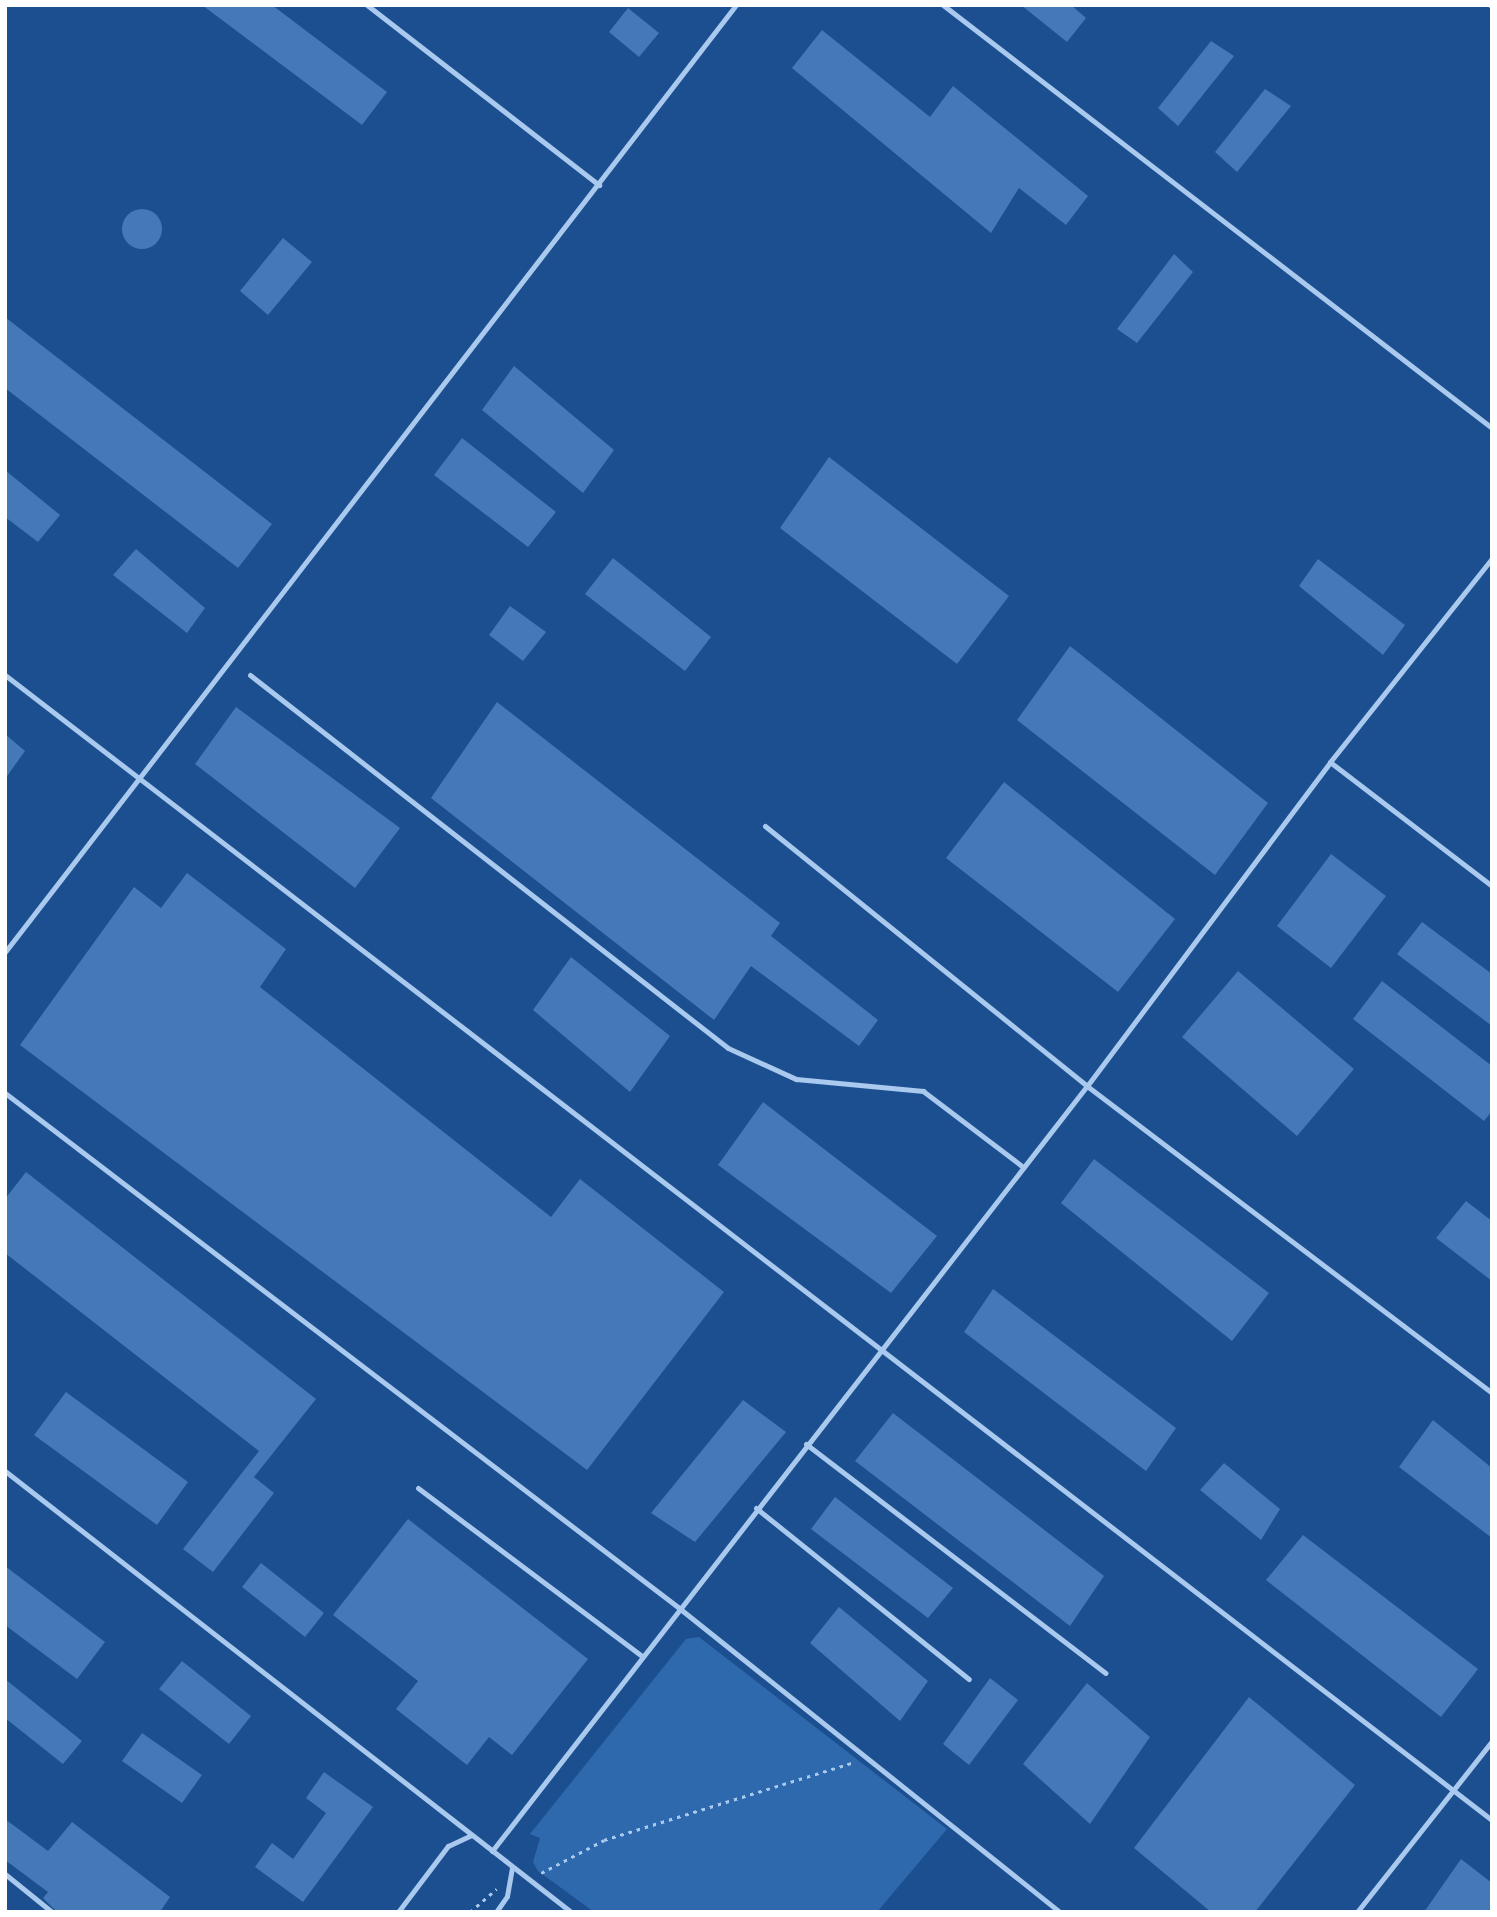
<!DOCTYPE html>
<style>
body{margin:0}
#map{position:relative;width:1497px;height:1917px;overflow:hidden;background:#1b4f8f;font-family:"Source Sans 3",sans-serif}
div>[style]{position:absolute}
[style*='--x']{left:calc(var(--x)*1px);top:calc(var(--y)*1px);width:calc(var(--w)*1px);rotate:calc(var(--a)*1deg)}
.green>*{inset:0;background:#2e69ad}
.building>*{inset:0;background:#4478b7}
.round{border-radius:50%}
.path>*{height:2.5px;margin-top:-1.25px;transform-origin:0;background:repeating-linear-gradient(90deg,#a9c9ee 0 3.5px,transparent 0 8.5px)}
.service>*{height:5px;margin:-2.5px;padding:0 2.5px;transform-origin:2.5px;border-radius:2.5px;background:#a9c9ee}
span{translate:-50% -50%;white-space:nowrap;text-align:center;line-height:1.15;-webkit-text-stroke:5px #1b4f8f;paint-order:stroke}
.frame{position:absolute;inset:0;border:7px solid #fff;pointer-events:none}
</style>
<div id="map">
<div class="green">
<div style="clip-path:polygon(699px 1637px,947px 1829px,877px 1912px,594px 1912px,538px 1871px,533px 1862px,540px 1838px,530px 1834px,686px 1639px)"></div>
</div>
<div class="building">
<div style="clip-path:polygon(202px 5px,272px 5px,387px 92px,362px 125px)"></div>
<div style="clip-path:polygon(1021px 5px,1071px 5px,1086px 18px,1067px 42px)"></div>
<div style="clip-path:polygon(628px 8px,659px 33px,639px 57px,609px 32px)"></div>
<div style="clip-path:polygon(822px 30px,930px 117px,953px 86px,1088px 196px,1066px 225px,1019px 188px,991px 233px,792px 68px)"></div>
<div style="clip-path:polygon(1211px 41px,1234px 56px,1178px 126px,1158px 108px)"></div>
<div style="clip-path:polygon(1265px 89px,1291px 106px,1237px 172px,1215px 152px)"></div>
<div class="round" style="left:122px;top:209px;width:40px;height:40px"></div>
<div style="clip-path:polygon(283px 238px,312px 262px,268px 315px,240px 291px)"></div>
<div style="clip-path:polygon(1174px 254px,1193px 272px,1137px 343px,1117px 329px)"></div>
<div style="clip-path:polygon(5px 317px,272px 524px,238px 568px,5px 388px)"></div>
<div style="clip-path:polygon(514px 366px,614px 450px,583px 493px,482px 410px)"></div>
<div style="clip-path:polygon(462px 438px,556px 512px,528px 547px,434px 475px)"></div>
<div style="clip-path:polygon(829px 457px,1009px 596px,957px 664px,780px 528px)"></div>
<div style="clip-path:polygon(5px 470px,60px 515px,38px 542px,5px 517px)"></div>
<div style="clip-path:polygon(136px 549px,205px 608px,187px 633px,113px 575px)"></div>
<div style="clip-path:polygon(613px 558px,711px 637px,685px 671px,585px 594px)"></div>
<div style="clip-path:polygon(1318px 559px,1405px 625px,1383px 655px,1299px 586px)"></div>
<div style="clip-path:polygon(510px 606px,546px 632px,523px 661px,489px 635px)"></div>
<div style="clip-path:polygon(1070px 646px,1268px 803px,1215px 875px,1017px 720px)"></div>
<div style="clip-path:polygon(497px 702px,780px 923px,771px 936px,878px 1020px,859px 1046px,751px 966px,714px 1020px,431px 798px)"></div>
<div style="clip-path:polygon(236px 707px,400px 828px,355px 888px,195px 764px)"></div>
<div style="clip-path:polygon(5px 734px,25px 751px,5px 779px)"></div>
<div style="clip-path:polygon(1004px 782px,1175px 919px,1118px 992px,946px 858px)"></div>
<div style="clip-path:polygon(1331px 854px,1386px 896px,1331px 968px,1277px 926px)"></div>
<div style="clip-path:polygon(187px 873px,286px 949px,260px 987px,551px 1217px,580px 1179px,724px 1292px,587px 1470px,20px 1045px,134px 887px,161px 908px)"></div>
<div style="clip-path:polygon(1422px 922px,1492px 974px,1492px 1026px,1397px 954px)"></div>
<div style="clip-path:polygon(571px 957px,670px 1036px,630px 1092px,533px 1010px)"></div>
<div style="clip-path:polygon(1238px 971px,1354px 1069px,1297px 1136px,1182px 1037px)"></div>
<div style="clip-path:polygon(1382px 981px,1492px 1066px,1492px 1111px,1484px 1121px,1353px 1019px)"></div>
<div style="clip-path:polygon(763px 1102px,937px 1236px,891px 1293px,718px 1165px)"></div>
<div style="clip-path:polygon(1094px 1159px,1269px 1293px,1232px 1341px,1061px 1203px)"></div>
<div style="clip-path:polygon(26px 1172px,316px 1399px,254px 1477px,274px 1493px,213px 1572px,183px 1549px,259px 1451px,5px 1253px,5px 1199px)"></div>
<div style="clip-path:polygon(1466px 1201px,1492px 1221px,1492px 1281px,1436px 1238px)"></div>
<div style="clip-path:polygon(993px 1289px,1176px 1428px,1146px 1471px,964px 1332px)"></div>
<div style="clip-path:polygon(66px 1392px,188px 1482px,157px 1525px,34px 1435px)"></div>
<div style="clip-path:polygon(743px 1400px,786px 1432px,695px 1542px,651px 1513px)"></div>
<div style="clip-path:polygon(893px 1413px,1104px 1576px,1070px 1626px,855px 1461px)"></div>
<div style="clip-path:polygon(1433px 1420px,1492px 1468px,1492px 1538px,1399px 1467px)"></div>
<div style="clip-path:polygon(1224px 1463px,1280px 1509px,1261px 1540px,1200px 1490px)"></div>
<div style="clip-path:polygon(835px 1497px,953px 1588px,928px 1618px,811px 1529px)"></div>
<div style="clip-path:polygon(408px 1519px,588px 1659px,512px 1755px,489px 1737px,467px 1765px,396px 1709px,418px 1681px,333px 1615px)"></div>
<div style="clip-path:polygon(1303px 1535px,1478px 1669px,1441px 1717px,1266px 1580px)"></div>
<div style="clip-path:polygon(261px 1563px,324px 1613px,305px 1637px,242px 1587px)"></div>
<div style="clip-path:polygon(5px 1566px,105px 1642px,77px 1679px,5px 1625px)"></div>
<div style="clip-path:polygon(839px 1607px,928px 1681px,900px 1721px,810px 1643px)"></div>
<div style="clip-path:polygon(182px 1661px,251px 1716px,229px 1744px,159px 1689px)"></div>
<div style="clip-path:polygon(990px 1678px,1018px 1700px,969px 1765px,943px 1744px)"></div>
<div style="clip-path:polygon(5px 1679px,82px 1741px,63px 1764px,5px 1718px)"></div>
<div style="clip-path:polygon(1087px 1683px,1150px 1737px,1090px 1824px,1023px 1764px)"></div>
<div style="clip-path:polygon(1249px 1697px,1355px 1785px,1255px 1912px,1211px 1912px,1134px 1848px)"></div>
<div style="clip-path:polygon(142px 1733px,202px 1775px,182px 1803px,122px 1761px)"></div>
<div style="clip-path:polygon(324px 1772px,373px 1807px,303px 1902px,255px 1867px,272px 1843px,293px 1859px,326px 1813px,306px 1798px)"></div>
<div style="clip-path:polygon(5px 1819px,48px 1851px,72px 1822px,170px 1897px,160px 1912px,57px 1912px,43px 1898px,48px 1892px,5px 1860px)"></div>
<div style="clip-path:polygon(1461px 1859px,1492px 1883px,1492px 1912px,1424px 1912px)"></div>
</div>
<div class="path">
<div style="--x:541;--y:1873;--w:71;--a:-27.6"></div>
<div style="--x:604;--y:1840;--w:262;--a:-17.3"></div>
<div style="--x:470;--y:1912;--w:35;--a:-41"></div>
</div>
<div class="service">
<div style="--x:367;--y:5;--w:294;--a:37.8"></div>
<div style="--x:943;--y:5;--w:693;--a:37.61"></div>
<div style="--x:1490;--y:5;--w:2;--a:27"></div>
<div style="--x:5;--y:675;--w:1877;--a:37.6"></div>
<div style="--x:250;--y:675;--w:606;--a:37.97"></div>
<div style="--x:728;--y:1048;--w:75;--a:24.5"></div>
<div style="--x:796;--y:1079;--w:128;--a:5.4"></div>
<div style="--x:923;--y:1091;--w:126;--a:37.2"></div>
<div style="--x:1330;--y:762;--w:260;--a:-51.5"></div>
<div style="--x:765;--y:826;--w:414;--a:38.9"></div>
<div style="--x:1087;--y:1086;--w:508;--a:37.16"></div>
<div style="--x:5;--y:952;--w:1196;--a:-52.34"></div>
<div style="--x:5;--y:1093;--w:848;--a:37.38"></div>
<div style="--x:679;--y:1608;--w:487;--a:38.6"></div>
<div style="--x:806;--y:1444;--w:377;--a:37.4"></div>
<div style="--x:5;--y:1471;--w:718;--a:37.92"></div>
<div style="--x:418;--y:1488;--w:280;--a:36.9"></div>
<div style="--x:756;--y:1508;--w:273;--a:38.8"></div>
<div style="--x:492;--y:1851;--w:969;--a:-52.13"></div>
<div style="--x:1087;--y:1086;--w:405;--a:-53.1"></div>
<div style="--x:1330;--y:762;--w:204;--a:37.4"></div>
<div style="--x:5;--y:1874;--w:60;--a:39"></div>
<div style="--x:398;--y:1912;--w:83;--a:-52.9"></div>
<div style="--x:448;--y:1846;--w:26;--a:-25"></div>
<div style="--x:496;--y:1912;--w:19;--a:-55"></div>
<div style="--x:507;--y:1896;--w:29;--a:-80"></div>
<div style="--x:1357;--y:1912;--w:218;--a:-51.7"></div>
</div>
<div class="frame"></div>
</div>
